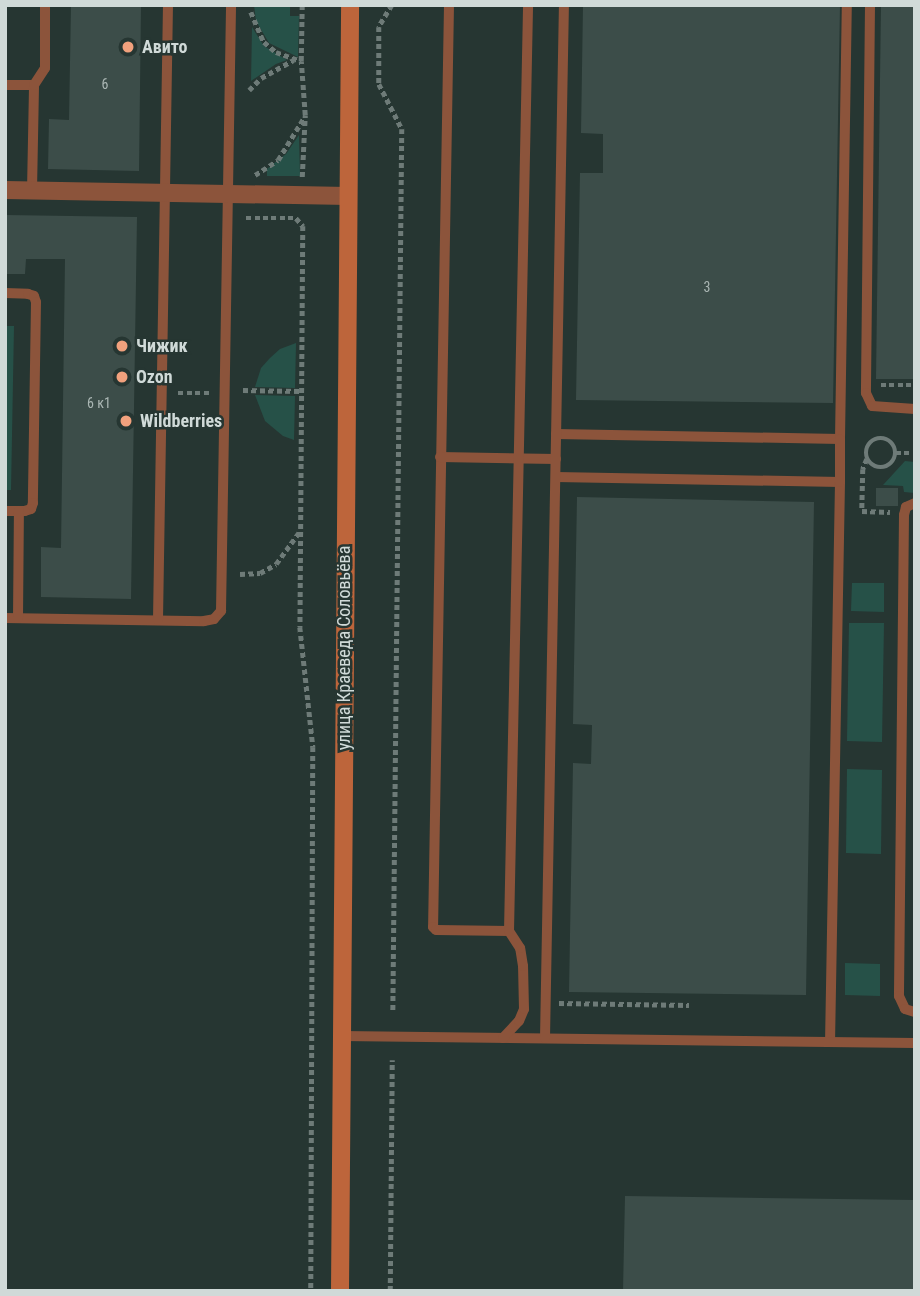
<!DOCTYPE html>
<meta charset="utf-8">
<style>
body{margin:0}
#map{position:relative;width:920px;height:1296px;overflow:hidden;background:#263632;font-family:"Roboto Condensed",sans-serif}
div>[style]{position:absolute}
[style*='--x']{left:calc(var(--x)*1px);top:calc(var(--y)*1px);width:calc(var(--w)*1px);rotate:calc(var(--a)*1deg)}
.green>*{inset:0;background:#265148}
.building>*{inset:0;background:#3c4d49}
.path>*{height:4.5px;margin-top:-2.25px;transform-origin:0;background:repeating-linear-gradient(90deg,#6e7b78 0 5px,transparent 0 8.5px)}
.path>.ring{margin:-2.25px;padding:0;box-sizing:content-box;background:none;border:4.5px solid #6e7b78;border-radius:50%}
.service>*{height:10px;margin:-5px;padding:0 5px;transform-origin:5px;border-radius:5px;background:#8c543b}
.minor>*{height:18px;margin:-9px;padding:0 9px;transform-origin:9px;border-radius:9px;background:#8c543b}
.secondary>*{height:18px;margin:-9px;padding:0 9px;transform-origin:9px;border-radius:9px;background:#bd653b}
.dots>*{width:19px;height:19px;translate:-50% -50%;box-sizing:border-box;border:4px solid #263632;border-radius:50%}
span{translate:-50% -50%;white-space:nowrap;text-align:center;line-height:1.15;-webkit-text-stroke:5px #263632;paint-order:stroke}
.number-label{font-size:14px;color:#abb7b4}
.number-label span{-webkit-text-stroke-width:0}
.poi-label{font-size:18px;color:#d0dad8;font-weight:700}
.left{translate:0 -50%;text-align:left}
.street-label{font-size:18px;color:#d0dad8}
.frame{position:absolute;inset:0;border:7px solid #d0dad8;pointer-events:none}
</style>
<div id="map">
<div class="green">
<div style="clip-path:polygon(254px 5px,290px 5px,290px 16px,299px 16px,298px 57px,269px 43px,256px 21px)"></div>
<div style="clip-path:polygon(252px 27px,264px 46px,287px 60px,276px 64px,251px 81px)"></div>
<div style="clip-path:polygon(299px 135px,300px 176px,267px 176px,267px 169px,286px 154px)"></div>
<div style="clip-path:polygon(5px 326px,14px 326px,11px 490px,5px 490px)"></div>
<div style="clip-path:polygon(296px 343px,295px 388px,255px 387px,261px 368px,270px 358px,280px 349px)"></div>
<div style="clip-path:polygon(255px 395px,295px 396px,294px 440px,283px 436px,265px 421px)"></div>
<div style="clip-path:polygon(905px 461px,915px 462px,915px 493px,904px 492px,903px 486px,883px 485px)"></div>
<div style="clip-path:polygon(852px 583px,884px 583px,884px 612px,851px 611px)"></div>
<div style="clip-path:polygon(849px 623px,884px 623px,882px 742px,847px 741px)"></div>
<div style="clip-path:polygon(847px 769px,882px 770px,881px 854px,846px 853px)"></div>
<div style="clip-path:polygon(845px 963px,880px 964px,880px 996px,845px 995px)"></div>
</div>
<div class="building">
<div style="clip-path:polygon(71px 5px,141px 5px,139px 171px,48px 169px,49px 119px,69px 120px)"></div>
<div style="clip-path:polygon(583px 5px,840px 5px,833px 403px,576px 400px,580px 173px,603px 173px,603px 134px,581px 133px)"></div>
<div style="clip-path:polygon(881px 5px,915px 5px,915px 379px,876px 379px)"></div>
<div style="clip-path:polygon(5px 215px,137px 217px,131px 599px,41px 597px,41px 547px,61px 548px,65px 259px,26px 259px,25px 274px,5px 274px)"></div>
<div style="clip-path:polygon(876px 488px,898px 488px,898px 506px,876px 506px)"></div>
<div style="clip-path:polygon(577px 497px,814px 502px,806px 995px,569px 992px,573px 763px,591px 764px,592px 725px,573px 724px)"></div>
<div style="clip-path:polygon(625px 1196px,915px 1200px,915px 1291px,623px 1291px)"></div>
</div>
<div class="path">
<div style="--x:392;--y:5;--w:26;--a:121"></div>
<div style="--x:379;--y:27;--w:57;--a:90"></div>
<div style="--x:379;--y:84;--w:51;--a:62.9"></div>
<div style="--x:402;--y:129;--w:883;--a:90.58"></div>
<div style="--x:251;--y:12;--w:33;--a:67"></div>
<div style="--x:264;--y:42;--w:16;--a:40"></div>
<div style="--x:276;--y:52;--w:27;--a:20"></div>
<div style="--x:249;--y:90;--w:17;--a:-45"></div>
<div style="--x:261;--y:78;--w:37;--a:-29"></div>
<div style="--x:255;--y:175;--w:27;--a:-33"></div>
<div style="--x:278;--y:160;--w:52;--a:-58.5"></div>
<div style="--x:302;--y:177;--w:62;--a:-87.2"></div>
<div style="--x:305;--y:115;--w:54;--a:-94.2"></div>
<div style="--x:301;--y:61;--w:56;--a:-89"></div>
<div style="--x:246;--y:218;--w:50;--a:0"></div>
<div style="--x:296;--y:218;--w:11;--a:49"></div>
<div style="--x:303;--y:226;--w:401;--a:90.4"></div>
<div style="--x:300;--y:627;--w:121;--a:83.8"></div>
<div style="--x:313;--y:747;--w:544;--a:90.21"></div>
<div style="--x:881;--y:385;--w:34;--a:0"></div>
<div style="--x:243;--y:390;--w:57;--a:1"></div>
<div style="--x:178;--y:393;--w:33;--a:0"></div>
<div class="ring" style="left:866px;top:438px;width:25.5px;height:25.5px"></div>
<div style="--x:896;--y:453;--w:19;--a:0"></div>
<div style="--x:867;--y:459;--w:11;--a:112"></div>
<div style="--x:863;--y:469;--w:42;--a:91.4"></div>
<div style="--x:862;--y:511;--w:28;--a:2"></div>
<div style="--x:240;--y:574;--w:20;--a:-3"></div>
<div style="--x:260;--y:573;--w:18;--a:-29"></div>
<div style="--x:276;--y:564;--w:41;--a:-54"></div>
<div style="--x:559;--y:1003;--w:130;--a:0.9"></div>
<div style="--x:390;--y:1291;--w:231;--a:-89.5"></div>
</div>
<div class="service">
<div style="--x:449;--y:5;--w:922;--a:90.99"></div>
<div style="--x:433;--y:927;--w:4;--a:45"></div>
<div style="--x:436;--y:930;--w:73;--a:0.8"></div>
<div style="--x:870;--y:5;--w:388;--a:90.6"></div>
<div style="--x:866;--y:393;--w:14;--a:65"></div>
<div style="--x:872;--y:406;--w:43;--a:4"></div>
<div style="--x:5;--y:85;--w:29;--a:0"></div>
<div style="--x:32;--y:191;--w:106;--a:-88.9"></div>
<div style="--x:34;--y:85;--w:20;--a:-57"></div>
<div style="--x:45;--y:68;--w:63;--a:-90"></div>
<div style="--x:5;--y:293;--w:23;--a:2"></div>
<div style="--x:28;--y:294;--w:6;--a:18"></div>
<div style="--x:34;--y:296;--w:6;--a:72"></div>
<div style="--x:36;--y:302;--w:201;--a:90.9"></div>
<div style="--x:33;--y:503;--w:6;--a:108"></div>
<div style="--x:31;--y:509;--w:6;--a:162"></div>
<div style="--x:25;--y:511;--w:20;--a:180"></div>
<div style="--x:556;--y:434;--w:284;--a:1"></div>
<div style="--x:840;--y:439;--w:434;--a:-89.1"></div>
<div style="--x:440;--y:457;--w:116;--a:1"></div>
<div style="--x:556;--y:477;--w:284;--a:1"></div>
<div style="--x:840;--y:482;--w:560;--a:91.02"></div>
<div style="--x:840;--y:482;--w:43;--a:-90"></div>
<div style="--x:915;--y:503;--w:10;--a:156"></div>
<div style="--x:906;--y:507;--w:8;--a:104"></div>
<div style="--x:904;--y:515;--w:481;--a:90.6"></div>
<div style="--x:899;--y:996;--w:14;--a:65"></div>
<div style="--x:905;--y:1009;--w:10;--a:17"></div>
<div style="--x:5;--y:618;--w:199;--a:0.9"></div>
<div style="--x:204;--y:621;--w:10;--a:-11"></div>
<div style="--x:214;--y:619;--w:11;--a:-49"></div>
<div style="--x:221;--y:611;--w:606;--a:-89.05"></div>
<div style="--x:18;--y:618;--w:107;--a:-89.5"></div>
<div style="--x:158;--y:620;--w:615;--a:-89.07"></div>
<div style="--x:341;--y:1036;--w:574;--a:0.7"></div>
<div style="--x:503;--y:1038;--w:23;--a:-47"></div>
<div style="--x:519;--y:1021;--w:13;--a:-67"></div>
<div style="--x:524;--y:1009;--w:43;--a:-91.3"></div>
<div style="--x:523;--y:966;--w:18;--a:-99"></div>
<div style="--x:520;--y:948;--w:20;--a:-123"></div>
<div style="--x:509;--y:931;--w:926;--a:-88.82"></div>
<div style="--x:545;--y:1038;--w:1033;--a:-88.95"></div>
</div>
<div class="minor">
<div style="--x:5;--y:190;--w:343;--a:1"></div>
</div>
<div class="secondary">
<div style="--x:340;--y:1291;--w:1286;--a:-89.55"></div>
</div>
<div class="dots">
<div style="left:128px;top:47px;background:#f1a17d"></div>
<div style="left:122px;top:346px;background:#f1a17d"></div>
<div style="left:122px;top:377px;background:#f1a17d"></div>
<div style="left:126px;top:421px;background:#f1a17d"></div>
</div>
<div class="number-label">
<span style="left:105px;top:84px">6</span>
<span style="left:707px;top:287px">3</span>
<span style="left:99px;top:403px">6 к1</span>
</div>
<div class="poi-label">
<span class="left" style="left:142px;top:47px">Авито</span>
<span class="left" style="left:136px;top:346px">Чижик</span>
<span class="left" style="left:136px;top:377px">Ozon</span>
<span class="left" style="left:140px;top:421px">Wildberries</span>
</div>
<div class="street-label">
<span style="left:344px;top:648px;rotate:-90deg">улица Краеведа Соловьёва</span>
</div>
<div class="frame"></div>
</div>
